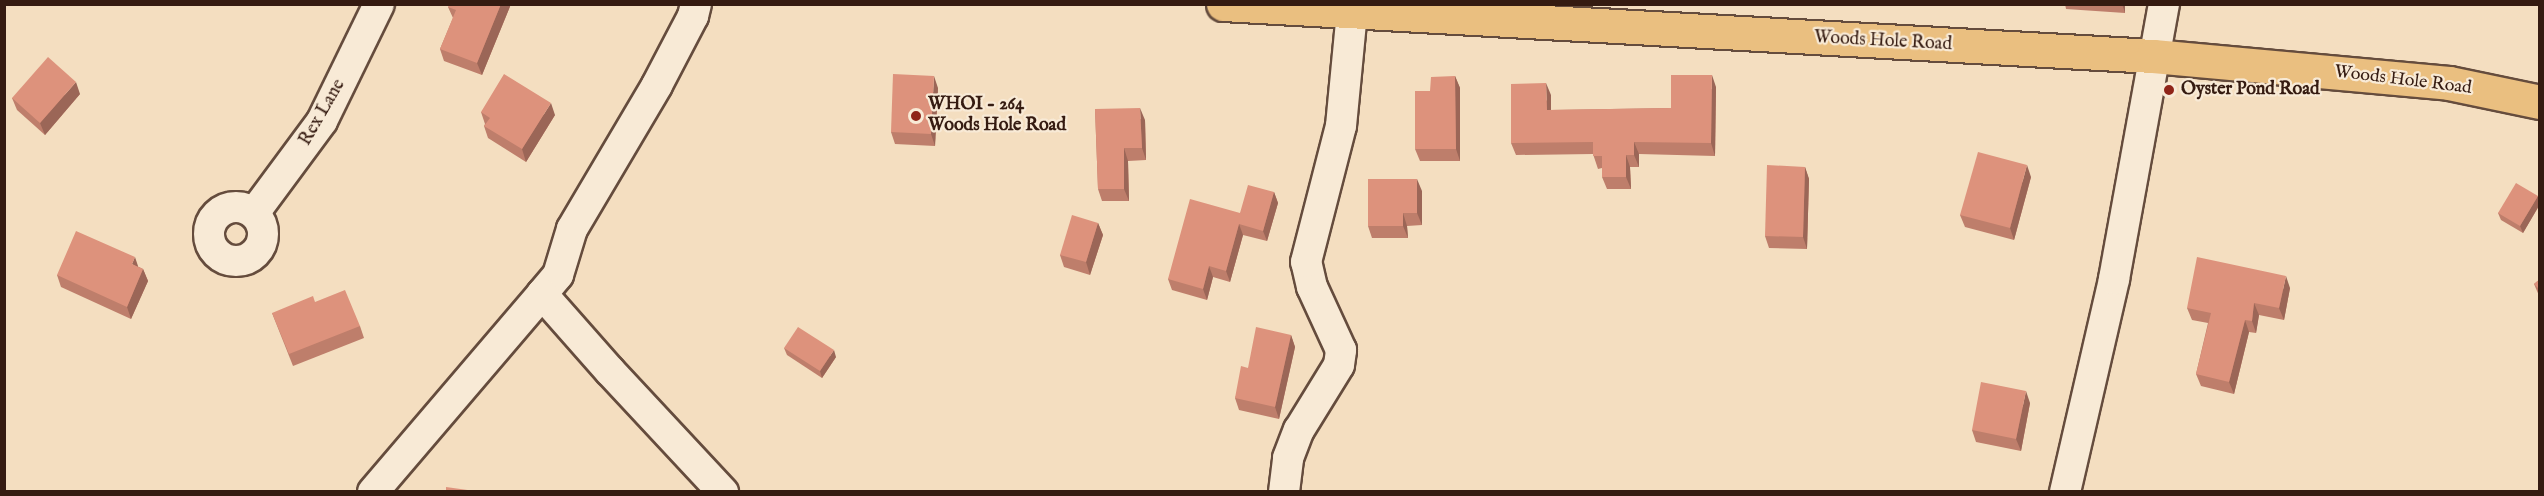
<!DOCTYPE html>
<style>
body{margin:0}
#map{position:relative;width:2544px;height:496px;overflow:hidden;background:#f4dec0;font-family:"IM FELL English",serif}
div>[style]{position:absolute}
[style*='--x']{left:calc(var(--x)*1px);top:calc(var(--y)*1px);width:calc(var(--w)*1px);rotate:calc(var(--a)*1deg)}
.roads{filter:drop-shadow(2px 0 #654c3d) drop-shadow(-2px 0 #654c3d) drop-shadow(0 2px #654c3d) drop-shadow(0 -2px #654c3d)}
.minor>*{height:30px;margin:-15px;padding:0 15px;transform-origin:15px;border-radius:15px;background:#f8ead6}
.minor>.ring{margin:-15px;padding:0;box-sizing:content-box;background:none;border:30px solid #f8ead6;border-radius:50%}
.highway>*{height:33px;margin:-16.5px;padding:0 16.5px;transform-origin:16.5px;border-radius:16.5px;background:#eabf80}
.wall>*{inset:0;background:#be7e6b}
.shaded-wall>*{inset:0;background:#9b6657}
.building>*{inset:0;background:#dd927c}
.dots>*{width:16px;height:16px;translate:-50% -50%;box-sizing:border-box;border:3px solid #f8ead6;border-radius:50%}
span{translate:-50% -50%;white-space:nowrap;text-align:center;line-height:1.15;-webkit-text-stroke:4.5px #f8ead6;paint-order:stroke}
.street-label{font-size:18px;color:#351b11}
.poi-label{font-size:18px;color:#351b11;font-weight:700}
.left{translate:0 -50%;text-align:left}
.frame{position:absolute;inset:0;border:6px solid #351b11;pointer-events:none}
</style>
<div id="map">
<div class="roads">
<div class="minor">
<div class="ring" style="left:209px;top:207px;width:24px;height:24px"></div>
<div style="--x:254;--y:213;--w:114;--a:-53.5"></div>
<div style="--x:322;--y:121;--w:130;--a:-64"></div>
<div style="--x:542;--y:294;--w:25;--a:-50"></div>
<div style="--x:558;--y:275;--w:48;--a:-73.1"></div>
<div style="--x:572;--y:229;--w:167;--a:-59.4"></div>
<div style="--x:657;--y:85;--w:78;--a:-62.4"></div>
<div style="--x:693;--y:16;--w:12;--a:-76"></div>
<div style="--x:373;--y:492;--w:260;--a:-49.5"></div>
<div style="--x:542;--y:294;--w:103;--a:48.6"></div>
<div style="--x:610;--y:371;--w:166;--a:47"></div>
<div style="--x:1284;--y:492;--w:34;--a:-83"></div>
<div style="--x:1288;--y:458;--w:30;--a:-69"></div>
<div style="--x:1299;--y:430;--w:76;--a:-58.4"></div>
<div style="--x:1339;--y:365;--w:15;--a:-82"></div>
<div style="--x:1341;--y:350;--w:69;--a:-114.7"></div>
<div style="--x:1312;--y:287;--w:26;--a:-103"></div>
<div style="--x:1306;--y:262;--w:140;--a:-75.6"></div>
<div style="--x:1341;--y:126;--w:116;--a:-84.5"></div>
<div style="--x:2065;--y:492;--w:219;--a:-77"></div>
<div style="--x:2114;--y:279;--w:280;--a:-79.7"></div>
</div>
<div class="highway">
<div style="--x:1223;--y:4;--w:931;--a:3.2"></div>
<div style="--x:2153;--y:56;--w:297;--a:5.2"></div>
<div style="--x:2449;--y:83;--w:93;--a:11.8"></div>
</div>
</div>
<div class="wall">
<div style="clip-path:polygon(511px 4px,482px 75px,444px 61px,440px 49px,453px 18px,448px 7px)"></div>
<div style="clip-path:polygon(2065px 4px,2125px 4px,2125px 13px,2066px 9px)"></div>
<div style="clip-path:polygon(1455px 76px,1460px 88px,1460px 161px,1420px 161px,1415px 149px,1430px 91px)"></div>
<div style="clip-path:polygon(1716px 87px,1715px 156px,1639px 154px,1639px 167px,1630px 167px,1631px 189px,1607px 189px,1602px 177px,1602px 168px,1598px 169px,1593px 154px,1516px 155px,1511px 143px,1551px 95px,1551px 110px,1671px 108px)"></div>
<div style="clip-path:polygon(938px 88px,935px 146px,895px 144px,891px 132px)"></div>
<div style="clip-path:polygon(80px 94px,45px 135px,17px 110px,12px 98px)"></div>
<div style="clip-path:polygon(1095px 109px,1145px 120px,1146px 160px,1128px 161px,1129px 201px,1102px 201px,1098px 189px)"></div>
<div style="clip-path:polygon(481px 112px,555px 115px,526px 162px,488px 138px,484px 126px,485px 124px)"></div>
<div style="clip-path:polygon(1805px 167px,1809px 179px,1807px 249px,1769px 248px,1765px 236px)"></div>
<div style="clip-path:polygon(2031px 177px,2014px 240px,1965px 227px,1960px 215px)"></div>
<div style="clip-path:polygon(1422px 191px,1422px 225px,1407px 226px,1408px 238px,1372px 238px,1368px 226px)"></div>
<div style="clip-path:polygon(1274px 192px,1278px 203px,1267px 241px,1243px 235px,1230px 282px,1213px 277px,1207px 300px,1172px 290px,1168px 279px,1240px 213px)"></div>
<div style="clip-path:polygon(2538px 196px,2540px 204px,2523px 233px,2501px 220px,2498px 213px)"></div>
<div style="clip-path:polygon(1098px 223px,1103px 235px,1090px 275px,1064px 267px,1060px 255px)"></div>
<div style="clip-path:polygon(139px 267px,143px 269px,148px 281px,131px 319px,61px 287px,57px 275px)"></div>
<div style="clip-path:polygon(2540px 279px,2540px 298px,2534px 284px)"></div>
<div style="clip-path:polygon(2290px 288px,2284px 320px,2259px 315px,2256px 333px,2249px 332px,2234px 394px,2201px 386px,2196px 374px,2208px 323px,2192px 320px,2187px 308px)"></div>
<div style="clip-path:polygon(272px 313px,360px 326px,364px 338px,293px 366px)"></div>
<div style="clip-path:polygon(1291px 335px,1295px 347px,1279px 419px,1239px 410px,1235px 398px,1248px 368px)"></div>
<div style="clip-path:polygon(784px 348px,836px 357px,822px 378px,787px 355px)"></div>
<div style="clip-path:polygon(2030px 403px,2021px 451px,1976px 442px,1972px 430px)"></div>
</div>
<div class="shaded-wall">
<div style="clip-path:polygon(501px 4px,511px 4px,482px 75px,477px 63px)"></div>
<div style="clip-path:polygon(2122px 4px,2125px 4px,2125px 13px)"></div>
<div style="clip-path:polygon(1712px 75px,1716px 87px,1715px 156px,1711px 143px)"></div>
<div style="clip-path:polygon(934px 76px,938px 88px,935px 146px,931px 134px)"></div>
<div style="clip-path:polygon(1455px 76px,1460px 88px,1460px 161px,1456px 149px)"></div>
<div style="clip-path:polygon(76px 82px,80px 94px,45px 135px,40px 123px)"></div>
<div style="clip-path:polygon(1546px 83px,1551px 95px,1551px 122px,1547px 110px)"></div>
<div style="clip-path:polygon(551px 103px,555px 115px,526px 162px,522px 149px)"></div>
<div style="clip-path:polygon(1140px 108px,1145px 120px,1146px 160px,1142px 148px)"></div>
<div style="clip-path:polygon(1634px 142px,1639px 154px,1639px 167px,1634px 155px)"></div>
<div style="clip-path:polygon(1124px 148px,1128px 161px,1129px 201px,1124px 189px)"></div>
<div style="clip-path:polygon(1626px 155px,1630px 167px,1631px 189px,1626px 177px)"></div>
<div style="clip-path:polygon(2027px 165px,2031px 177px,2014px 240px,2010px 228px)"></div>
<div style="clip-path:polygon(1805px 167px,1809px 179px,1807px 249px,1803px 237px)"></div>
<div style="clip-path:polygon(1417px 179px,1422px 191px,1422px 225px,1417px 213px)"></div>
<div style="clip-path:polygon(1274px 192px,1278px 203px,1267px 241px,1263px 231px)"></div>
<div style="clip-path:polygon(2538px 196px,2540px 204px,2523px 233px,2520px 226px)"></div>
<div style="clip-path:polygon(1403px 213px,1407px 226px,1408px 238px,1403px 226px)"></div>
<div style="clip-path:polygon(1098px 223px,1103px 235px,1090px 275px,1086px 262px)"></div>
<div style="clip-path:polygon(1239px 224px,1243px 235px,1230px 282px,1226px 271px)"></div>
<div style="clip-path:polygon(135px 257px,139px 269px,132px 264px)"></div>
<div style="clip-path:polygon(1209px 266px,1213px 277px,1207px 300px,1203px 289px)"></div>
<div style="clip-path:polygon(143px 269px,148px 281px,131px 319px,127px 307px)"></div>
<div style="clip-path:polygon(2286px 276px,2290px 288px,2284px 320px,2279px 308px)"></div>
<div style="clip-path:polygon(2254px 303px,2259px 315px,2256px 333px,2252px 321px)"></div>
<div style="clip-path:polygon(2245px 320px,2249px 332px,2234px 394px,2229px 382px)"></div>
<div style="clip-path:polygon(1291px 335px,1295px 347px,1279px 419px,1275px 407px)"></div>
<div style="clip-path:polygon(834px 350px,836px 357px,822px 378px,820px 371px)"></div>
<div style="clip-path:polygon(2026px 391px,2030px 403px,2021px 451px,2016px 439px)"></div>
</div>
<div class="building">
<div style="clip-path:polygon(449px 4px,501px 4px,477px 63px,440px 49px,456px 10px,448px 7px)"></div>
<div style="clip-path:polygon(48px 57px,76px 82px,40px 123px,12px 98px)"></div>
<div style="clip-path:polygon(504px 74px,551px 103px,522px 149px,484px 126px,490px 118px,481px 112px)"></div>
<div style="clip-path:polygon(893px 74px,934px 76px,931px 134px,891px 132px)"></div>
<div style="clip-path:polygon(1671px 75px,1712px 75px,1711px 143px,1634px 142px,1634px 155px,1626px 155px,1626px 177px,1602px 177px,1602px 156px,1593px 156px,1593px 142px,1511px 143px,1511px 84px,1546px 83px,1547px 110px,1671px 108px)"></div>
<div style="clip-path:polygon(1455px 76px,1456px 149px,1415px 149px,1415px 91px,1430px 91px,1431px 77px)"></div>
<div style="clip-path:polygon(1140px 108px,1142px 148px,1124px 148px,1124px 189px,1098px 189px,1095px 109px)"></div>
<div style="clip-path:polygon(1978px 152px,2027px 165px,2010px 228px,1960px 215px)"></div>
<div style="clip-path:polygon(1767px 165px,1805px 167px,1803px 237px,1765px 236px)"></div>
<div style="clip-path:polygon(1368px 179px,1417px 179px,1417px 213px,1403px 213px,1403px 226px,1368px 226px)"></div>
<div style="clip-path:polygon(2516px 183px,2538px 196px,2520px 226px,2498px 213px)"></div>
<div style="clip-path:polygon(1248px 185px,1274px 192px,1263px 231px,1239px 224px,1226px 271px,1209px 266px,1203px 289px,1168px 279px,1190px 199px,1240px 213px)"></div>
<div style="clip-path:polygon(1072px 215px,1098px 223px,1086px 262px,1060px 255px)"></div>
<div style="clip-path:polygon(76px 231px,135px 257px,132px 264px,143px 269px,127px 307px,57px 275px)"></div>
<div style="clip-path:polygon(2197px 257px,2286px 276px,2279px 308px,2254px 303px,2252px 321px,2245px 320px,2229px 382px,2196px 374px,2211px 313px,2187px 308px)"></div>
<div style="clip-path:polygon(2540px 279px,2540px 290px,2534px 284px)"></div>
<div style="clip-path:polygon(345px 290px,360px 326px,289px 354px,272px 313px,313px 296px,315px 302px)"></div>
<div style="clip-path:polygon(798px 327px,834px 350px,820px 371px,784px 348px)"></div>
<div style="clip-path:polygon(1256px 327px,1291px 335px,1275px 407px,1235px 398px,1241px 366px,1248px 368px)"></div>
<div style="clip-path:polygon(1981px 382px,2026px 391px,2016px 439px,1972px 430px)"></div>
<div style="clip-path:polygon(446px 487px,482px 492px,446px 492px)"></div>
</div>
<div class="dots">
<div style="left:2169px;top:90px;background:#8f2418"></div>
<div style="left:916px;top:116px;background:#8f2418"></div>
</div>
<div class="street-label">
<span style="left:1883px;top:42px;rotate:3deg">Woods Hole Road</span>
<span style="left:2403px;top:81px;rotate:7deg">Woods Hole Road</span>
<span style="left:323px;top:113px;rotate:-60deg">Rex Lane</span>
</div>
<div class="poi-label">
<span class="left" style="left:2181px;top:90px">Oyster Pond Road</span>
<span class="left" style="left:928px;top:116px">WHOI - 264<br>Woods Hole Road</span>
</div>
<div class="frame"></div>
</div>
